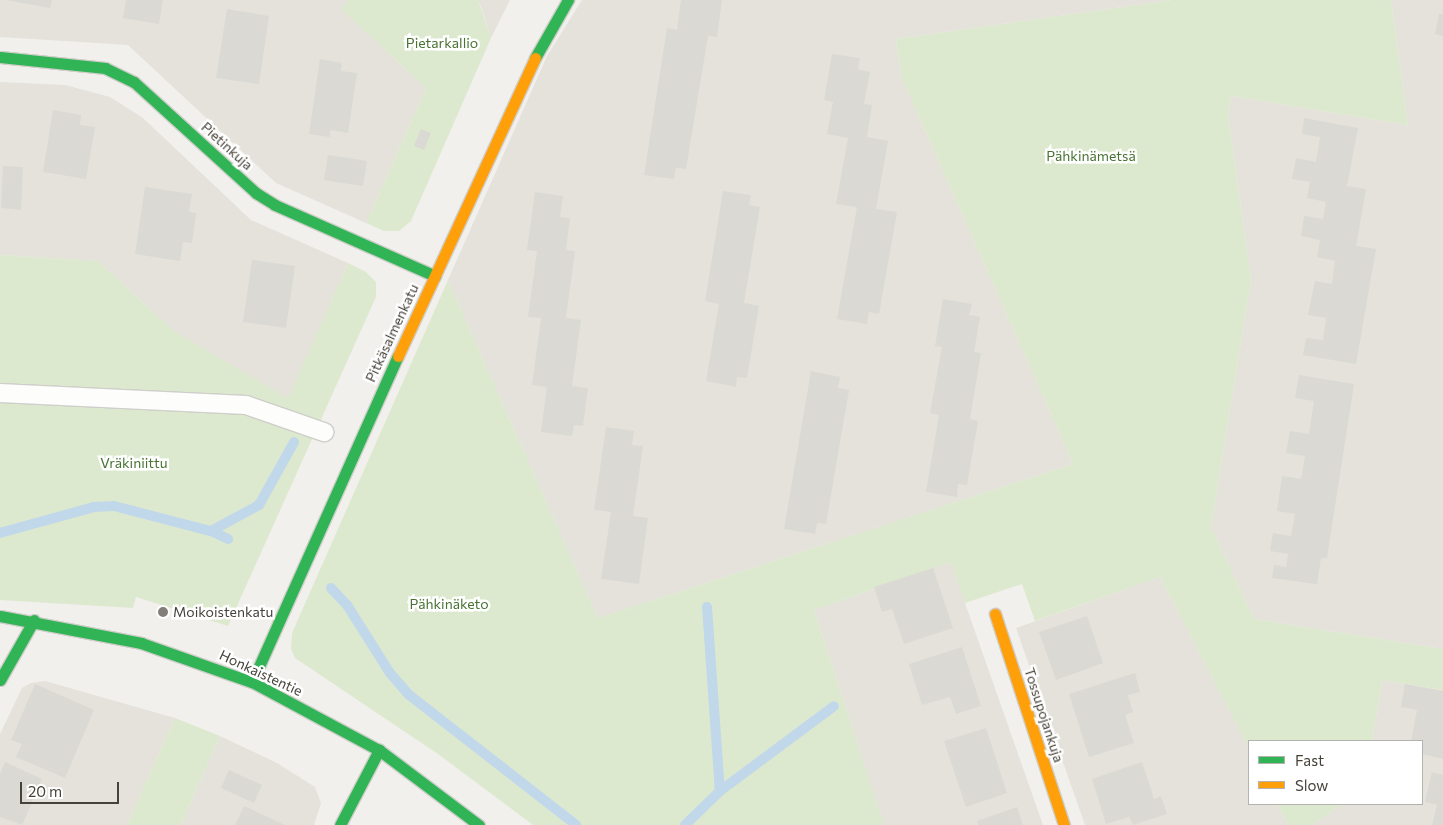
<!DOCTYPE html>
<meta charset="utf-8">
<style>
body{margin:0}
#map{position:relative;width:1443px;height:825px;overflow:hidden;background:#f1f0ec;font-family:Commissioner,sans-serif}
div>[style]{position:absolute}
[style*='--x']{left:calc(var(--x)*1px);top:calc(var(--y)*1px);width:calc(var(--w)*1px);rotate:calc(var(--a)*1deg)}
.residential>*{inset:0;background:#e4e2db}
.green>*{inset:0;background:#dde9cf}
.stream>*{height:10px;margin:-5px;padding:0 5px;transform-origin:5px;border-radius:5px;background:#c1d8ea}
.building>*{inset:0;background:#dad9d4}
.roads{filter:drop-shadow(1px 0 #cfceca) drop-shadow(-1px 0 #cfceca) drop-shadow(0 1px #cfceca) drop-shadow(0 -1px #cfceca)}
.lane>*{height:18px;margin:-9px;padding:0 9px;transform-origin:9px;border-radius:9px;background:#fdfdfc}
.fast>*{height:11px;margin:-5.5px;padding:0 5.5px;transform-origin:5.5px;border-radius:5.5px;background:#30b455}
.slow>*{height:11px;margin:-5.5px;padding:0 5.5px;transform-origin:5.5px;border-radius:5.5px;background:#ff9f0a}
.dots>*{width:14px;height:14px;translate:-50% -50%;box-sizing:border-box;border:2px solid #fff;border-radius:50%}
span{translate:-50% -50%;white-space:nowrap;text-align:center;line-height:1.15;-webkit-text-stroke:5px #fff;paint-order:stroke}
.park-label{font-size:14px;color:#477232}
.street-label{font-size:14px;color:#464239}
.poi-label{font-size:14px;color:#464239}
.left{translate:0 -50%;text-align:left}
.legend{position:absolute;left:1248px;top:740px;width:175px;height:65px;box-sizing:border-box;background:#fff;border:1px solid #b5b3b0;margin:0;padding:6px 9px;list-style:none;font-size:15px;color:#464239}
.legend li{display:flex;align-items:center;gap:10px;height:25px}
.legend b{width:25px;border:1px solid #b5b3b0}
.scale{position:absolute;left:20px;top:782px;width:99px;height:22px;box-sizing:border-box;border:2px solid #464239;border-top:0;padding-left:6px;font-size:15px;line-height:18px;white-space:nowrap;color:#464239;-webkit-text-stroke:4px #fff;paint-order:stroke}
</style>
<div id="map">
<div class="residential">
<div style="clip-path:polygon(0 0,349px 0,341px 9px,426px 88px,366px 223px,276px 183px,128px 45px,0 37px)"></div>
<div style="clip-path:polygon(478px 0,510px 0,491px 38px,481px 7px)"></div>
<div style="clip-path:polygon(582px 0,1172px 0,896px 39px,901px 76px,1073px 464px,598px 618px,448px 280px,547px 56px)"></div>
<div style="clip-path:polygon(1391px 0,1443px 0,1443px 649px,1254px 619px,1211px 527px,1251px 280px,1228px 115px,1231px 96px,1408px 125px)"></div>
<div style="clip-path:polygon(0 82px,65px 85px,110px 97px,143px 118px,251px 220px,348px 263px,288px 399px,174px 331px,98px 261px,0 255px)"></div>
<div style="clip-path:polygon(951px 562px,965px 603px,1043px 825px,884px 825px,814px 610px)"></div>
<div style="clip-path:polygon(1160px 577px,1249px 749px,1249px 804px,1277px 804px,1288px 825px,1085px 825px,1016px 628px)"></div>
<div style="clip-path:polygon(1382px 680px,1443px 690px,1443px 825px,1312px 825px,1342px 804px,1422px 804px,1422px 741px,1372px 741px)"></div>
<div style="clip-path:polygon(45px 681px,175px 718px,127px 825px,0 825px,0 734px,22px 688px,31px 683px)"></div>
<div style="clip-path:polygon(220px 736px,277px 763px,315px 787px,321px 803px,314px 825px,181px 825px)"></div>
</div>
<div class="green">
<div style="clip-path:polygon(349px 0,478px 0,491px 38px,411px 221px,399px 231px,384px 231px,366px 223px,426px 88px,341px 9px)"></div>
<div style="clip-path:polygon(1172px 0,1391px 0,1408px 125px,1231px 96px,1228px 115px,1251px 280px,1211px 527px,1254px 619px,1443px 649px,1443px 690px,1382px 680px,1372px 741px,1249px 741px,1249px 749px,1160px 577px,1035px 621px,1022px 584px,965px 603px,951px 562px,814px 610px,884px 825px,533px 825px,438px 754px,295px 658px,291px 649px,292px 633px,448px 280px,598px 618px,1073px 464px,901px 76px,896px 39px)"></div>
<div style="clip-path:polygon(0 255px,98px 261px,174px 331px,288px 398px,348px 263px,366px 272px,376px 282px,376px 297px,228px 626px,136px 597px,133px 608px,0 600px)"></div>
<div style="clip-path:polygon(175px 718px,220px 736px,181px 825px,127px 825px)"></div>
<div style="clip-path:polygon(1277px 804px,1342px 804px,1312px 825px,1288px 825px)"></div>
</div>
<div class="stream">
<div style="--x:211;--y:531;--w:55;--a:-28.4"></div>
<div style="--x:259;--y:505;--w:72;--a:-60.9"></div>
<div style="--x:0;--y:533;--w:98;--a:-15.5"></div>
<div style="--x:94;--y:507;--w:20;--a:-3"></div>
<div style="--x:114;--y:506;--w:100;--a:14.5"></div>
<div style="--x:211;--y:531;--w:19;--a:25"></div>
<div style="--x:331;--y:588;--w:23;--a:47"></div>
<div style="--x:347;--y:605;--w:80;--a:57.7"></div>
<div style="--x:390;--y:673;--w:28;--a:49"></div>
<div style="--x:408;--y:694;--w:213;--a:37.9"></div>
<div style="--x:707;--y:607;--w:184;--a:86"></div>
<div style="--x:685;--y:825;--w:49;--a:-44.2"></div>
<div style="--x:720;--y:791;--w:142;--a:-36.7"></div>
</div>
<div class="building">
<div style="clip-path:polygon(6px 0,52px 0,50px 8px)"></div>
<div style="clip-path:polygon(126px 0,163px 0,159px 24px,123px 18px)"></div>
<div style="clip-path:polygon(681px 0,722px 0,717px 37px,708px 36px,686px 169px,676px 168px,674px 179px,644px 175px,667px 28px,677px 30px)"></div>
<div style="clip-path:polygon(227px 9px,269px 16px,259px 84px,216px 78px)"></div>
<div style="clip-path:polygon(1439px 14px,1443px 14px,1443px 36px,1435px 34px)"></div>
<div style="clip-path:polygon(832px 54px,860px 58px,858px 69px,870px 72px,864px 104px,872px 105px,867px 137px,888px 141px,876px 209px,897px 212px,879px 314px,869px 312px,867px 324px,837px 319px,857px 207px,836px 204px,848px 138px,827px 134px,833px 102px,824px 100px)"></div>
<div style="clip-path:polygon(320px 59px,342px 63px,341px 71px,357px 73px,348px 133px,330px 130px,330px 137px,309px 134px)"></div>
<div style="clip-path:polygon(53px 110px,81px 115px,80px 125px,95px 127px,86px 179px,43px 172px)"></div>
<div style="clip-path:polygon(1304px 118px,1358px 128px,1347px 186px,1366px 189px,1356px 246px,1376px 249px,1356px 364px,1303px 355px,1306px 338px,1323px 340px,1326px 318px,1308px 315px,1315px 281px,1332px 284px,1335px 261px,1317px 257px,1320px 240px,1301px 236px,1304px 216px,1323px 219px,1326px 202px,1307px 198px,1310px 182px,1292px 179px,1296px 158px,1316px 162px,1320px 137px,1302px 134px)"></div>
<div style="clip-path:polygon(421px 129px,431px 133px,424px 150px,414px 146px)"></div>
<div style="clip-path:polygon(328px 155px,367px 161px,363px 186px,324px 180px)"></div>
<div style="clip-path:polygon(3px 166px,23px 167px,21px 210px,1px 208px)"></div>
<div style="clip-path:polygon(145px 187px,192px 194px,189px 212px,196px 213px,192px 243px,183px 242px,180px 261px,135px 254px)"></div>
<div style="clip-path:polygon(723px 191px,751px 195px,749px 205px,760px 207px,744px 303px,759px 306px,747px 378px,737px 377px,736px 387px,706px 381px,719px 304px,705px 301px)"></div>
<div style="clip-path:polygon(535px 192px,563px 196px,560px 217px,570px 218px,566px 250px,575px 251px,566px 318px,581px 320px,572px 386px,588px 388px,583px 426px,574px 425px,572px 436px,541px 432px,547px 387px,532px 385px,541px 318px,528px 317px,537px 251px,527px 250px)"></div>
<div style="clip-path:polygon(252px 260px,295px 266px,286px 328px,243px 322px)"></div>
<div style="clip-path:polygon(943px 299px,972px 304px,969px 315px,980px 317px,974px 352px,981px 353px,970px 419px,978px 421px,967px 485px,958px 484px,957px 497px,926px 492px,939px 415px,930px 413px,942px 347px,935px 346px)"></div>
<div style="clip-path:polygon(811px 371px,840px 377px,838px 388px,849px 390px,826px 524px,817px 523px,815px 534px,784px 529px)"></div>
<div style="clip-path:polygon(1299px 375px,1354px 384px,1327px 558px,1321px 558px,1317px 584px,1272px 578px,1274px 565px,1286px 567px,1288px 554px,1270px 551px,1273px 533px,1291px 536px,1295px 514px,1277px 511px,1282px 476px,1301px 479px,1305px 456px,1286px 453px,1290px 431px,1309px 434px,1314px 401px,1295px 398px)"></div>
<div style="clip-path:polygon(606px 427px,634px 431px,632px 445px,643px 446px,633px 516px,648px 518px,639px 584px,601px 579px,611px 512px,594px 510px)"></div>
<div style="clip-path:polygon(933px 568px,953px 628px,904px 644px,892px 609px,882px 612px,874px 587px)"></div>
<div style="clip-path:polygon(1087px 616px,1103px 663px,1056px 680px,1039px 632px)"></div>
<div style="clip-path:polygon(962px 647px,981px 706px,956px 714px,950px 697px,922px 705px,909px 664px)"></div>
<div style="clip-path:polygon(1135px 673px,1140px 692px,1128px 695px,1133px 712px,1125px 715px,1134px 743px,1089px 757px,1069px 694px)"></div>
<div style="clip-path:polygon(35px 684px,94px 710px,65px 778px,16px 757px,22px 744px,11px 740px)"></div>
<div style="clip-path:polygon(1405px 684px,1443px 691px,1443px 759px,1422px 754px,1422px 741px,1411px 741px,1417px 710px,1401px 707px)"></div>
<div style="clip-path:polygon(986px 728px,1007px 793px,966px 807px,944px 741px)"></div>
<div style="clip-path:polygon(5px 762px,42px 779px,22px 825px,0 817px,0 774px)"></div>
<div style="clip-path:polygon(1142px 762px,1154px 799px,1161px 796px,1167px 814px,1133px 825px,1129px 817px,1106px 824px,1092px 779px)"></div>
<div style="clip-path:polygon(229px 770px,262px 785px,254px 803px,221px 788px)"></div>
<div style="clip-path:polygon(1432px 772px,1443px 775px,1443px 825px,1432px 825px,1437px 805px,1425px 802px)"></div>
<div style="clip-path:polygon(244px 806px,285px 825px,235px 825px)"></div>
<div style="clip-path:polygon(1017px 807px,1023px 825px,978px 825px,977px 821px)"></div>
</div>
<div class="roads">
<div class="lane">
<div style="--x:0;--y:393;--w:246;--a:2.8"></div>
<div style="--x:246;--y:405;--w:83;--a:19.1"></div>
</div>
<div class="fast">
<div style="--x:0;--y:57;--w:106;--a:6"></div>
<div style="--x:105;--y:68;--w:32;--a:26"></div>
<div style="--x:134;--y:82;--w:165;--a:42.3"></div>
<div style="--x:256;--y:193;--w:22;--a:32"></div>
<div style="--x:275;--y:205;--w:175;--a:23.9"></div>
<div style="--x:535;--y:58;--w:67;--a:-60.4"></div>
<div style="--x:0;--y:616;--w:144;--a:10.8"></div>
<div style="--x:141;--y:643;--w:118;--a:19.4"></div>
<div style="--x:252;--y:682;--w:144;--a:28.2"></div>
<div style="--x:379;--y:750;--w:125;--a:36.9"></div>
<div style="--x:0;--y:680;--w:69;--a:-60.5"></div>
<div style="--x:252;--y:682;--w:357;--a:-65.9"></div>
<div style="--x:340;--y:825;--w:85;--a:-62.5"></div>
</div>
<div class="slow">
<div style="--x:398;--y:356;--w:328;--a:-65.3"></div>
<div style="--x:995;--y:614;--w:222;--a:71.9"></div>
</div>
</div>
<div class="dots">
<div style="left:163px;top:612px;background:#827f78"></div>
</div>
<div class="park-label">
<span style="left:442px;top:43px">Pietarkallio</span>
<span style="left:1091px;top:156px">Pähkinämetsä</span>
<span style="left:134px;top:463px">Vräkiniittu</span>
<span style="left:449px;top:604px">Pähkinäketo</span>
</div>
<div class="street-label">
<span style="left:227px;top:146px;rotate:42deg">Pietinkuja</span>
<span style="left:392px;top:333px;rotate:-65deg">Pitkäsalmenkatu</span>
<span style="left:261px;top:673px;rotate:25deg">Honkaistentie</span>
<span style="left:1044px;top:715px;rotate:72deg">Tossupojankuja</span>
</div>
<div class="poi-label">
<span class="left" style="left:173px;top:612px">Moikoistenkatu</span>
</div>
<ul class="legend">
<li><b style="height:6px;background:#30b455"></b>Fast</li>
<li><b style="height:6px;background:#ff9f0a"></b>Slow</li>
</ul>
<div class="scale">20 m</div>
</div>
